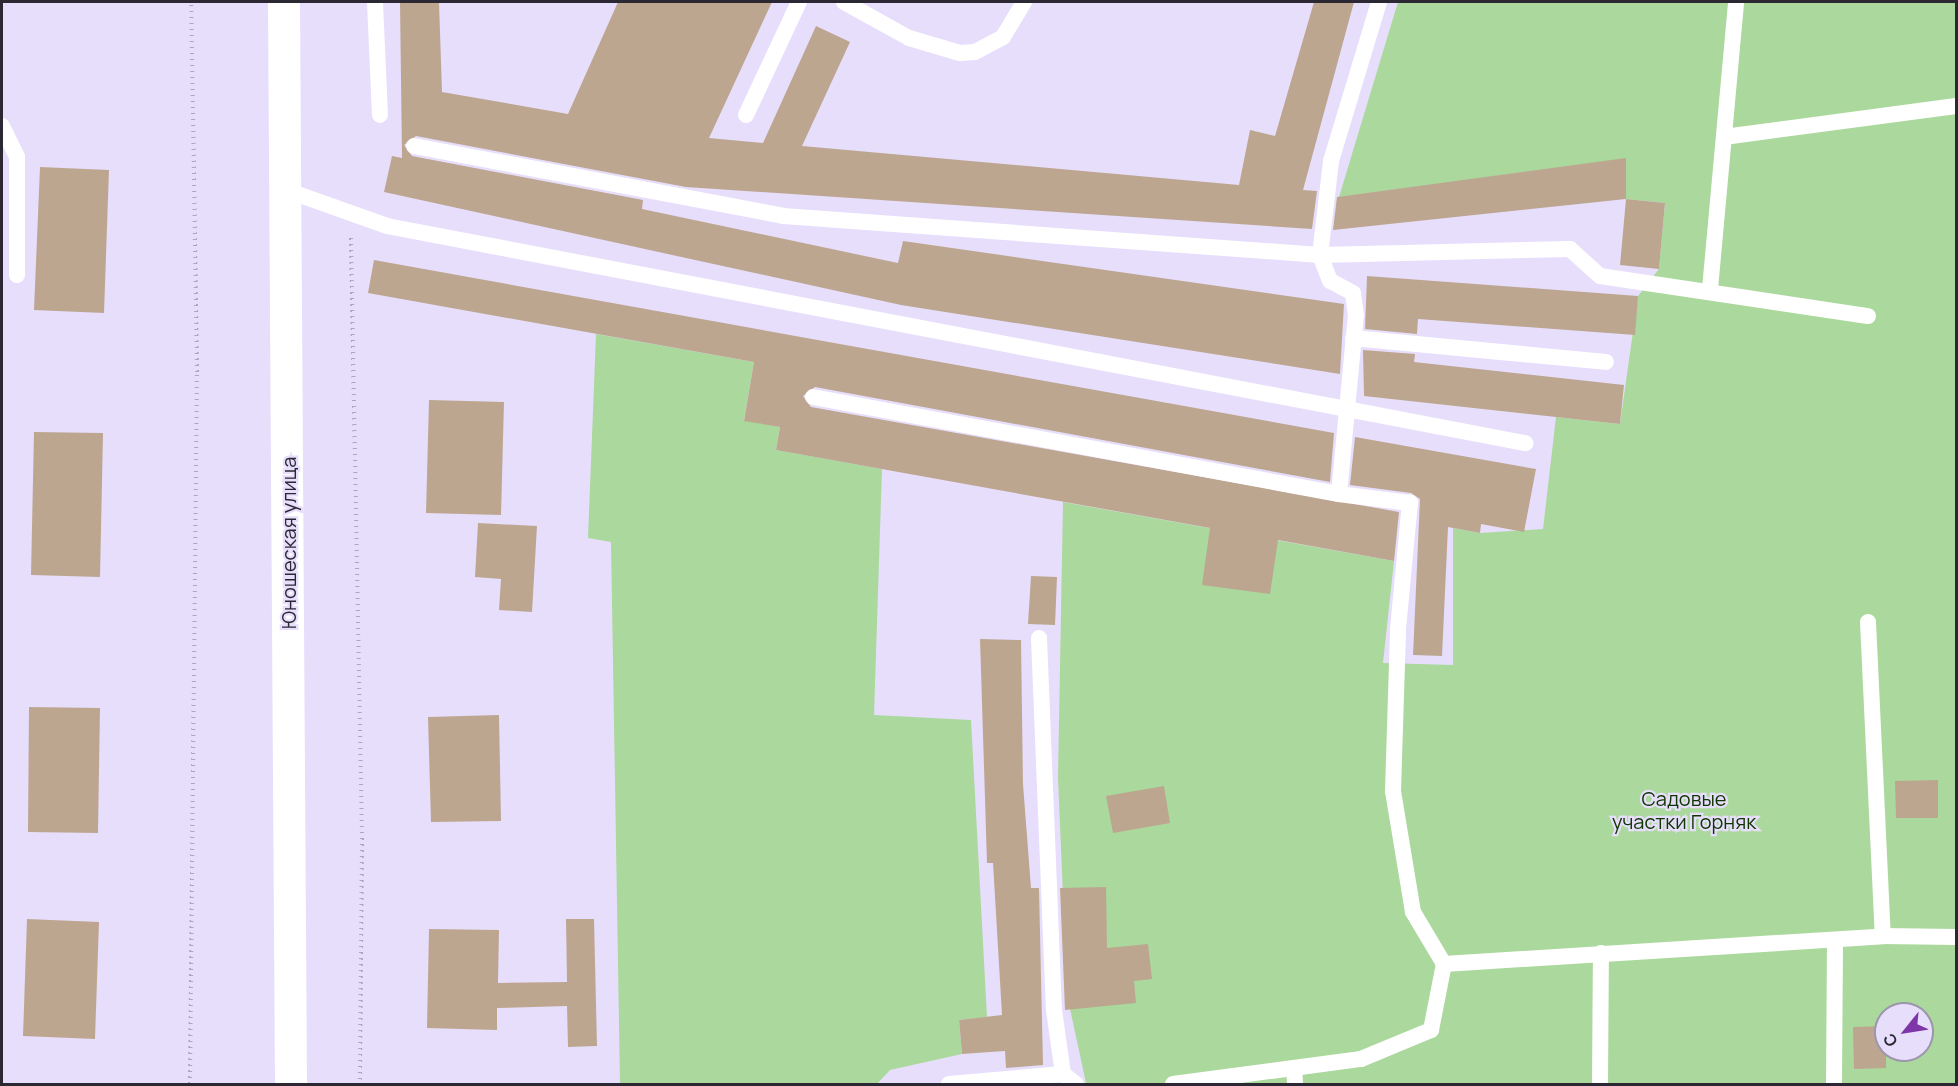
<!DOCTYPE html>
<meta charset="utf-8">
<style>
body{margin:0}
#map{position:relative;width:1958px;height:1086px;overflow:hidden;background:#e7defc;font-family:Manrope,sans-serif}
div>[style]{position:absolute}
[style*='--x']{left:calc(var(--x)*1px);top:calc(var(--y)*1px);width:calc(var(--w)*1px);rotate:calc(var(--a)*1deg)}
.green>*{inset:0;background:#abd89c}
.building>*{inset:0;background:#bda690}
.path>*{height:4px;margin-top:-2px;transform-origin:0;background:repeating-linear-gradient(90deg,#ada6be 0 1.5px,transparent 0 6px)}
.lane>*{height:16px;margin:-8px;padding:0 8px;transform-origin:8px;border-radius:8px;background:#fff}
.street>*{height:32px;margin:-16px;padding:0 16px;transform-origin:16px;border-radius:16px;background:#fff}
span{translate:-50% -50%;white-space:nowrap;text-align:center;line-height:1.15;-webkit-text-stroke:4.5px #e7defc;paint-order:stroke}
.street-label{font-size:20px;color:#2b2833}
.park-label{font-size:20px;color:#0f3600}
.frame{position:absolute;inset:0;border:3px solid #2b2833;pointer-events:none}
.north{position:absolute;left:1874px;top:1002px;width:60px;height:60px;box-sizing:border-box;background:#e7defc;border:2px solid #9c95ac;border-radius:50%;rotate:240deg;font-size:16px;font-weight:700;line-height:24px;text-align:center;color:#2b2833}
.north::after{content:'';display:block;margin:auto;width:21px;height:27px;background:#7d35a8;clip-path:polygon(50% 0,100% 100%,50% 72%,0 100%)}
</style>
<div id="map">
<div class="green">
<div style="clip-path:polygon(evenodd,1398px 2px,1956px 2px,1956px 1084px,1086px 1083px,1067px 995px,1064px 919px,1058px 778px,1063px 502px,1394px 561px,1383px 663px,1453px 665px,1453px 528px,1480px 533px,1543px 529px,1556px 417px,1620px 424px,1638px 296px,1659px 269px,1665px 203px,1626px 199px,1626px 159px,1339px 197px,1398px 2px,1886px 1014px,1922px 1014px,1922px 1050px,1886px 1050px,1886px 1014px)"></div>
<div style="clip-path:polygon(596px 334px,754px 362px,744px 420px,780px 427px,776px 450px,882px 469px,874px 715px,971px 720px,987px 1017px,959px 1020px,962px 1054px,890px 1070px,877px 1084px,620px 1084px,611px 542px,588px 538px)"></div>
</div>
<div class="building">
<div style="clip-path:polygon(400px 2px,439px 2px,442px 92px,568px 114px,618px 2px,772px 2px,709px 138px,763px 143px,816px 26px,850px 42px,802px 146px,1239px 185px,1250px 130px,1275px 136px,1314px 2px,1354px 2px,1303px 190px,1317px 191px,1312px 229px,686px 187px,416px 136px,404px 145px,412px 156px,643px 200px,642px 209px,898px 263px,903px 241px,1344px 304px,1340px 374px,901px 305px,384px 192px,392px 156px,402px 158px)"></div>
<div style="clip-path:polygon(1626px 158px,1626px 199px,1333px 230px,1337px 197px)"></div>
<div style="clip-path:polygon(40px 167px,109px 170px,104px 313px,34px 310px)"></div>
<div style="clip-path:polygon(1626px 199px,1665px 203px,1659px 269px,1620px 265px)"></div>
<div style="clip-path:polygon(374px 260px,1334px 433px,1330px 482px,815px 387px,803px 396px,811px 407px,1399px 512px,1394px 561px,1278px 540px,1270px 594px,1202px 585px,1210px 528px,776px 450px,780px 427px,744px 421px,754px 362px,368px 293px)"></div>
<div style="clip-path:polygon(1367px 276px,1638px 296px,1635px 335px,1418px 319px,1417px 334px,1365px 329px)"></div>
<div style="clip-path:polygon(1363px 350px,1415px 354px,1414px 362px,1624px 385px,1620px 424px,1364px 396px)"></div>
<div style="clip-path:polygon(429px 400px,504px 402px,501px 515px,426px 513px)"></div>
<div style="clip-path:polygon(34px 432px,103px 433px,100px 577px,31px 575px)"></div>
<div style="clip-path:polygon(1355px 437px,1536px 469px,1524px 532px,1481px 524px,1480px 533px,1448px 527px,1442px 656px,1413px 655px,1420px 499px,1411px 493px,1350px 485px)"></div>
<div style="clip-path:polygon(478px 523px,537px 526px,532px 612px,499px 610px,501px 579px,475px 577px)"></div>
<div style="clip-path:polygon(1031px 576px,1057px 577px,1055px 625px,1028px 624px)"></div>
<div style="clip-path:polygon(980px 639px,1021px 640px,1023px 784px,1031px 888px,1039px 888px,1043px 1065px,1006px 1068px,1005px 1051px,962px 1054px,959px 1020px,1002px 1015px,993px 863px,987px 863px)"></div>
<div style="clip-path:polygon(29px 707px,100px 708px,98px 833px,28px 832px)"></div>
<div style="clip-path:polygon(499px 715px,501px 821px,431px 822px,428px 717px)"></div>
<div style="clip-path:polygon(1938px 780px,1938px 818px,1896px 818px,1895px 781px)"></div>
<div style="clip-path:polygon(1164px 786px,1170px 823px,1113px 833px,1106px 796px)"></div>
<div style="clip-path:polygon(1106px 887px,1107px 948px,1148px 944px,1152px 979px,1134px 981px,1136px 1003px,1065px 1010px,1060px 888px)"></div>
<div style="clip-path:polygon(27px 919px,99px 922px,95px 1039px,23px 1036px)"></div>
<div style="clip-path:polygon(566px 919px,594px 919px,597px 1046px,568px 1047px,567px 1006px,497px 1008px,497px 1030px,427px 1028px,429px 929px,499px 930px,498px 983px,567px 982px)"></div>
<div style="clip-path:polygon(1886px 1026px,1886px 1068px,1854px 1069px,1853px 1027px)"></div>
</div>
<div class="path">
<div style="--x:351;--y:238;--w:600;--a:88.95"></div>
<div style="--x:362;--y:838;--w:246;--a:90.5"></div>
<div style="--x:190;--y:1084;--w:712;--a:-89.44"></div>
<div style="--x:197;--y:372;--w:370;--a:-90.9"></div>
</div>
<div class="lane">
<div style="--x:375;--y:2;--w:113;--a:87.5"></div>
<div style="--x:844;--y:2;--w:74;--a:29"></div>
<div style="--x:909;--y:38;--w:53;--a:16.4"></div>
<div style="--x:960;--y:53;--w:15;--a:-4"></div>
<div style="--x:975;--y:52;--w:32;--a:-28"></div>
<div style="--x:1003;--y:37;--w:41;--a:-59"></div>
<div style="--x:746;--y:115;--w:125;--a:-64.9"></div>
<div style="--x:2;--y:126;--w:34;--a:64"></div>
<div style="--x:17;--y:157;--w:118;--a:90"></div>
<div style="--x:1724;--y:137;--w:234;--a:-7.6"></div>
<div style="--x:414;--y:146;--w:376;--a:10.7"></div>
<div style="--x:783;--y:216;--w:538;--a:4.15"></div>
<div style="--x:1320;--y:255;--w:250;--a:-1.4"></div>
<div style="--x:1570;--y:249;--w:40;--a:42"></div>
<div style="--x:1600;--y:276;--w:271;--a:8.5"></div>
<div style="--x:286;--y:190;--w:107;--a:19.6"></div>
<div style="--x:387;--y:226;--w:1159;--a:10.8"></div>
<div style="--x:1710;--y:289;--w:288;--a:-84.8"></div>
<div style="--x:1353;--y:338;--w:254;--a:5.4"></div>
<div style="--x:813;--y:397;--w:535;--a:10.45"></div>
<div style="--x:1868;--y:622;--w:314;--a:87.3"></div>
<div style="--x:1039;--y:638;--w:372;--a:87.7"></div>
<div style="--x:1054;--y:1010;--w:65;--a:82"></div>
<div style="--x:1063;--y:1074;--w:16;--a:38"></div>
<div style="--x:1444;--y:964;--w:440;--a:-3.6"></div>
<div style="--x:1883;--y:936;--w:73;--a:0.8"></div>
<div style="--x:1294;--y:1068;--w:16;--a:86"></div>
<div style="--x:949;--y:1084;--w:114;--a:-5"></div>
<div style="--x:1173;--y:1084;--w:190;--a:-7.6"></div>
<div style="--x:1361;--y:1059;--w:76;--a:-22.5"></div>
<div style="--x:1431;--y:1030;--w:67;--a:-78.9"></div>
<div style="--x:1444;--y:964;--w:61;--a:-120.8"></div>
<div style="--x:1413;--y:912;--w:123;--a:-99.4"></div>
<div style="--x:1393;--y:791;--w:162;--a:-88.2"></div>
<div style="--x:1398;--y:629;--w:127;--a:-84.6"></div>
<div style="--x:1410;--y:503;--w:72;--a:-172.8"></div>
<div style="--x:1339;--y:494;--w:180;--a:-84.6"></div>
<div style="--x:1356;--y:315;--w:22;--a:-98"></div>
<div style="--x:1353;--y:293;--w:26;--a:-152"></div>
<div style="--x:1330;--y:281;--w:28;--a:-111"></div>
<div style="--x:1320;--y:255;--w:95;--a:-83.3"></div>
<div style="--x:1331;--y:161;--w:166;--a:-73.2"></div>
<div style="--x:1600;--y:1084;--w:131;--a:-89.6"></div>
<div style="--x:1834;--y:1084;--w:144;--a:-89.6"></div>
</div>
<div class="street">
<div style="--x:284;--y:2;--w:1082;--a:89.63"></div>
</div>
<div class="street-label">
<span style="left:288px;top:543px;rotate:-90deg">Юношеская улица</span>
</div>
<div class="park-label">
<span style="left:1684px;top:810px">Садовые<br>участки Горняк</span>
</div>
<div class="frame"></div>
<div class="north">С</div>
</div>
